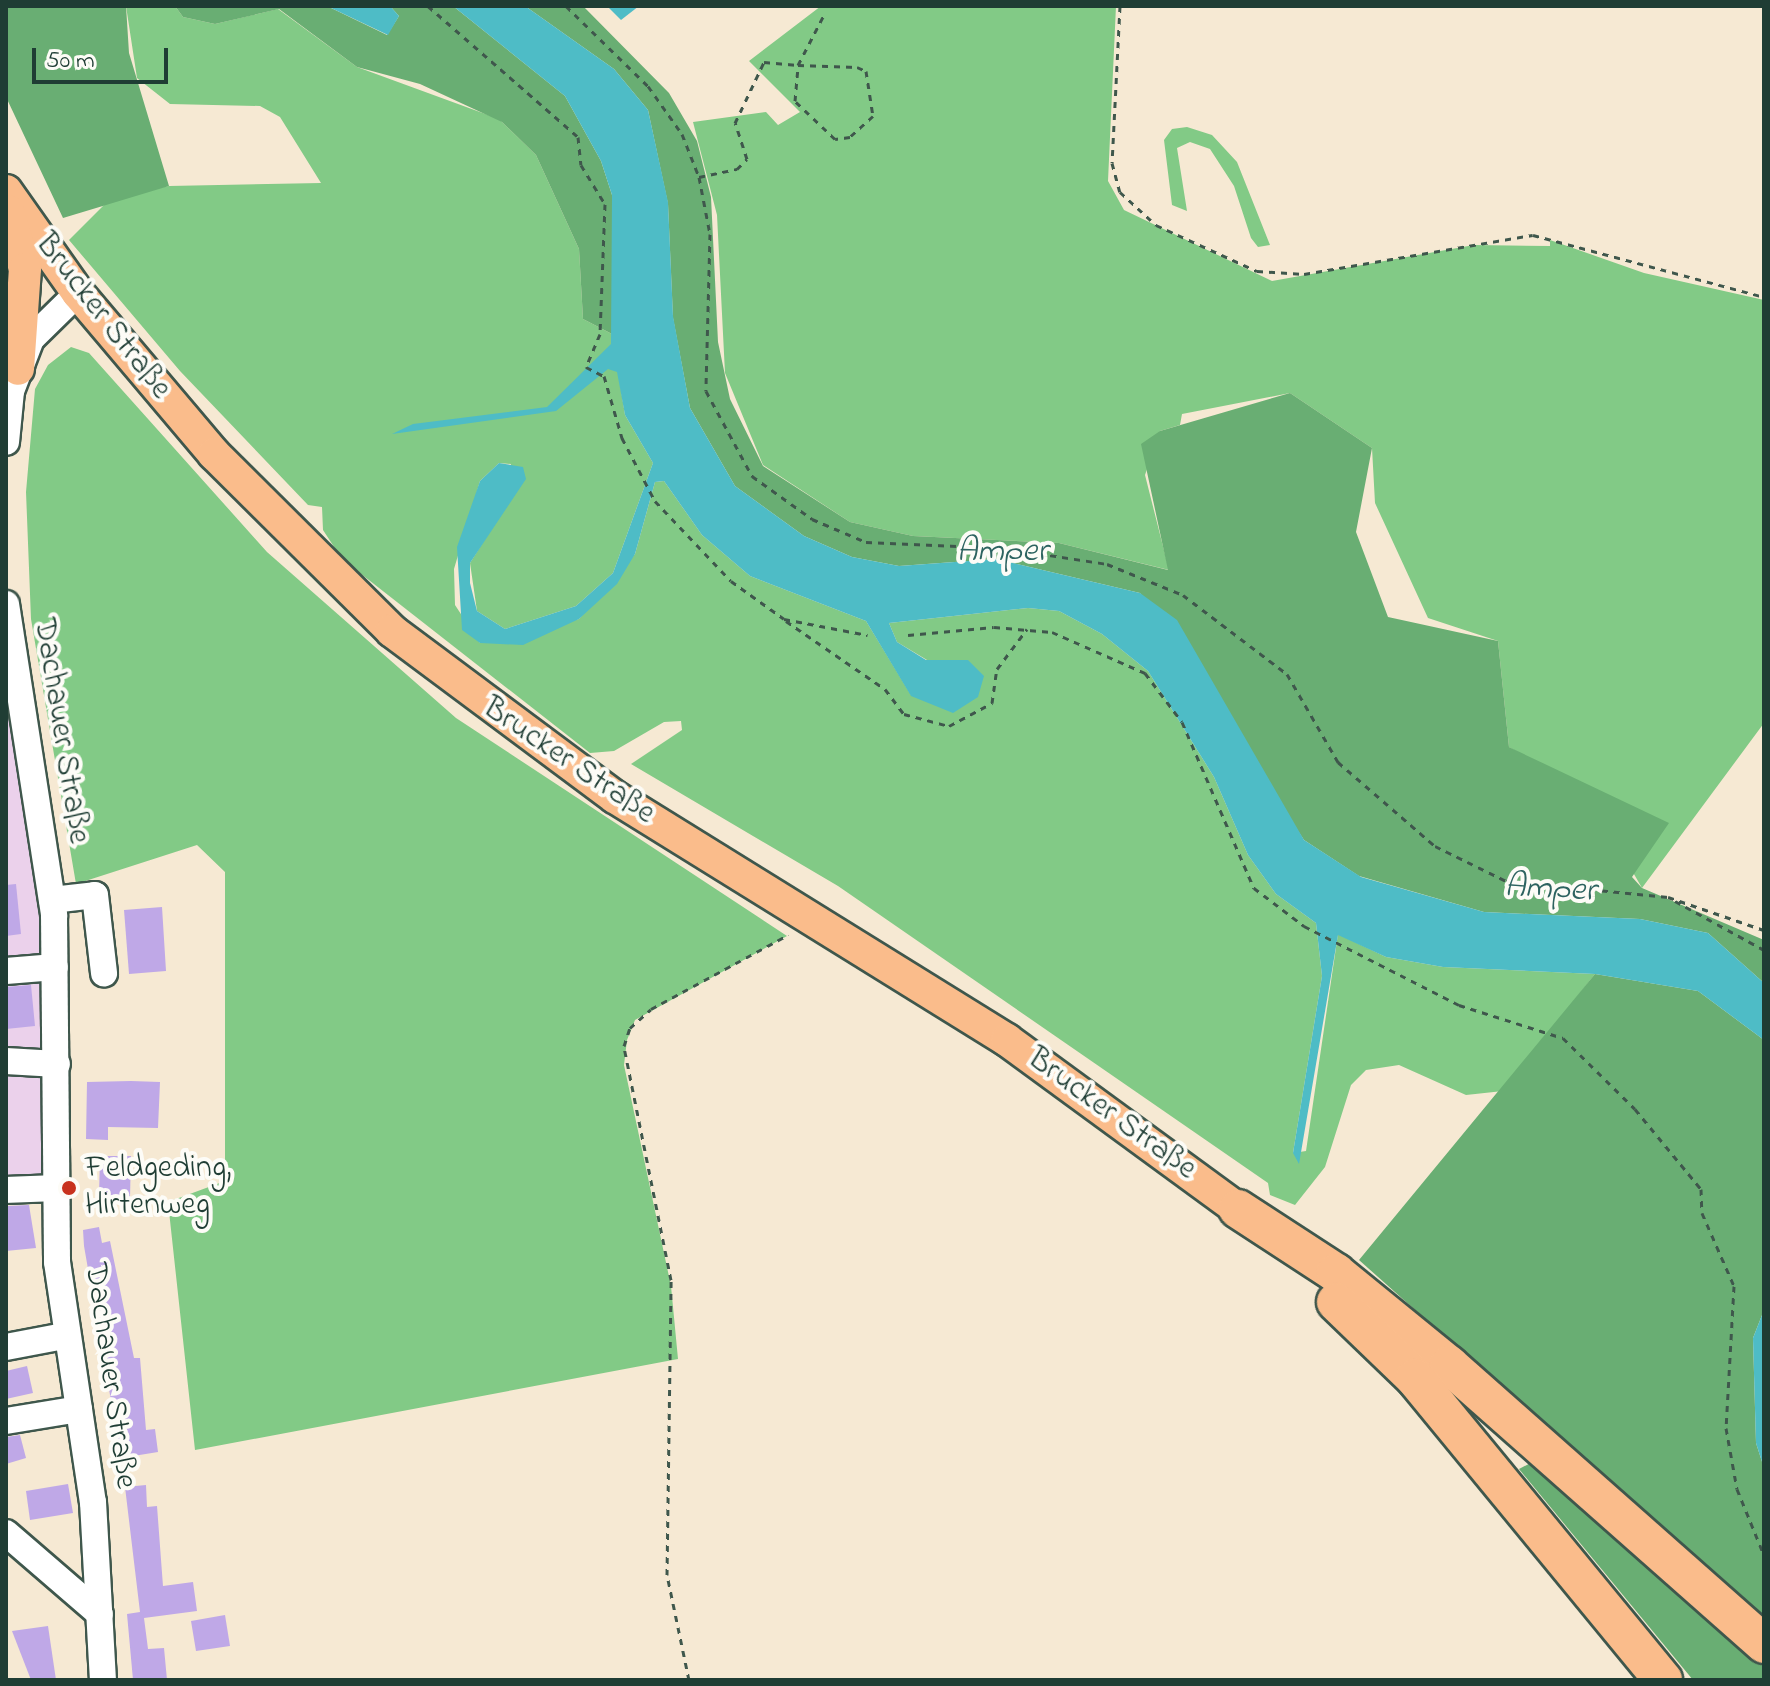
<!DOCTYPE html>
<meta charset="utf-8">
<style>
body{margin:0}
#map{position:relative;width:1770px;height:1686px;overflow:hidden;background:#f6e9d3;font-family:"Indie Flower",sans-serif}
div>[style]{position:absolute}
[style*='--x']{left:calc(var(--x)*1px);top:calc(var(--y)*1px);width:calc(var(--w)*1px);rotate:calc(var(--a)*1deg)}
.built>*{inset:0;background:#ebd1eb}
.green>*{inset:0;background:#82ca86}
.forest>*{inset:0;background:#69ae73}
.water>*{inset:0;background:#4ebcc6}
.building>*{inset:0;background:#bfa8e7}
.path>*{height:3px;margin-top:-1.5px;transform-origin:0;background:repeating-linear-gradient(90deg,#3f574c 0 6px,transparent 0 12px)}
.roads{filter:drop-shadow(2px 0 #3f574c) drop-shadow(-2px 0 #3f574c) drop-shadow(0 2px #3f574c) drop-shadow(0 -2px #3f574c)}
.minor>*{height:26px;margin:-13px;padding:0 13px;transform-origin:13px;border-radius:13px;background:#fff}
.major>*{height:32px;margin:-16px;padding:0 16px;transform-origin:16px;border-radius:16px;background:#fabc8b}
.highway>*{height:38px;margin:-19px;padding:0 19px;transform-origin:19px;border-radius:19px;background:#fabc8b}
.dots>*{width:22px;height:22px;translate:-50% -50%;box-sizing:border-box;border:4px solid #fdfcf7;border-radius:50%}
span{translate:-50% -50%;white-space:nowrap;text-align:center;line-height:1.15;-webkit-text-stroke:8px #fdfcf7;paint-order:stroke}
.street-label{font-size:32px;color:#1f3d34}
.poi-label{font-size:32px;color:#1f3d34}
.left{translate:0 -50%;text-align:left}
.water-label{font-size:34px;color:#2d6360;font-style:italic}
.frame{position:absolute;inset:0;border:8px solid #1f3d34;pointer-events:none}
.scale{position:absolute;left:32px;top:48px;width:136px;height:36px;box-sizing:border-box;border:4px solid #1f3d34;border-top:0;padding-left:10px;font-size:24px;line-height:28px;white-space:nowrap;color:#1f3d34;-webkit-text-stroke:6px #fdfcf7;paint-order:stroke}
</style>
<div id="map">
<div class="built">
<div style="clip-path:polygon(6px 693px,41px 909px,47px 1184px,6px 1185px)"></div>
</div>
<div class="green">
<div style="clip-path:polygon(126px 6px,175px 6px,183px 17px,215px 24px,278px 9px,357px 67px,499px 119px,536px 155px,579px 249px,583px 319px,612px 334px,625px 415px,653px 463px,613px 573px,576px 606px,505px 629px,477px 611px,470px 563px,492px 528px,511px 464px,499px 463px,480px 481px,454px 569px,455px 605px,480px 643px,579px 619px,635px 554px,655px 482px,664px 481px,702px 535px,750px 576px,866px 621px,911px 695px,968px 660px,927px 660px,897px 642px,889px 623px,1028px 608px,1059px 611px,1102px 634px,1148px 671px,1214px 777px,1248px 855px,1276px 894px,1316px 923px,1322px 976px,1293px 1153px,1306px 1151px,1338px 934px,1386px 957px,1443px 967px,1595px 974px,1503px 1091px,1466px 1095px,1399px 1065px,1366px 1070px,1351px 1085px,1325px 1167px,1295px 1205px,1270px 1195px,1268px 1183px,838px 886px,631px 764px,682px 730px,681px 721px,664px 722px,614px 751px,590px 753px,342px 559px,323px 530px,322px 507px,308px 505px,180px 371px,69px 240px,112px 197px,169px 186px,321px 183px,280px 117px,260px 106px,170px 104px,137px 78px)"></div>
<div style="clip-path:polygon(821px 6px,1116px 6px,1108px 181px,1124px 210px,1272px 281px,1474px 245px,1550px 246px,1550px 240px,1644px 273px,1764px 300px,1764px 723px,1642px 888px,1586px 791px,1509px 747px,1498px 641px,1428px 618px,1375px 503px,1372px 448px,1290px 393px,1182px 414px,1180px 425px,1160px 431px,1145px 475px,1169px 570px,1059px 543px,913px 536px,850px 522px,763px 465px,725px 373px,717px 215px,693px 122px,766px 112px,778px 125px,800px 112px,749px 61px)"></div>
<div style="clip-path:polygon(1187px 127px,1212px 135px,1237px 162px,1270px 245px,1258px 247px,1251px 238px,1234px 186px,1210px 149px,1190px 142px,1177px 148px,1187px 211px,1172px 205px,1164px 140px,1172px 129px)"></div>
<div style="clip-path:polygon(71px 347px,89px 353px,267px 552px,456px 718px,787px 936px,635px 1020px,627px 1040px,624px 1065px,671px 1286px,678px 1359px,195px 1450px,168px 1202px,225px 1181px,225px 872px,197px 845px,76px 884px,31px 619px,26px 492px,35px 389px,48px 365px)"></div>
</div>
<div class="forest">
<div style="clip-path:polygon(6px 6px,126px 6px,129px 53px,169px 186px,63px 218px,6px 97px)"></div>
<div style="clip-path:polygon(175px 6px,327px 6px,387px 35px,399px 16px,390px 6px,453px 6px,565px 96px,601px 161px,612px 195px,612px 334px,583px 319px,579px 249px,536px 155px,502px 122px,420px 84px,357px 67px,279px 9px,215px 24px,183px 17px)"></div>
<div style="clip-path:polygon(525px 6px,583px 6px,669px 93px,697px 141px,711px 197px,718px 342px,730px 399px,763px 466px,850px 522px,913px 536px,1059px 543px,1168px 570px,1141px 444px,1160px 431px,1290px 393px,1372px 448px,1356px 532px,1388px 617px,1498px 641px,1509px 747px,1669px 823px,1632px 877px,1642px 888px,1764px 940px,1764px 983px,1708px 933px,1640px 919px,1484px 912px,1359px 876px,1304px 840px,1140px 593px,996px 559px,899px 566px,852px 557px,804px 536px,735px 486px,690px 408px,673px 318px,668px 204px,648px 110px,614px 69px)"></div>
<div style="clip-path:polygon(1595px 974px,1698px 991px,1764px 1040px,1764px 1310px,1753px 1338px,1756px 1443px,1764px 1468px,1764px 1621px,1359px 1260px)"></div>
<div style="clip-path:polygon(1540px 1458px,1764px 1662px,1764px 1680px,1693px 1680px,1519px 1469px)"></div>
</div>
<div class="water">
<div style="clip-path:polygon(327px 6px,390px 6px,399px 16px,388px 35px)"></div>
<div style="clip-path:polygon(453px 6px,525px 6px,614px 69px,648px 110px,668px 202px,673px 316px,690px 408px,735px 486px,804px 536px,852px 557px,899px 566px,996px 559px,1140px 593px,1177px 620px,1304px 840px,1361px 877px,1484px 912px,1640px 919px,1708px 933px,1764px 983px,1764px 1040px,1698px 991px,1595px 974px,1443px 967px,1386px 957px,1338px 935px,1299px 1164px,1293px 1153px,1322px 976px,1316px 923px,1276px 894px,1248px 855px,1214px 777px,1148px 671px,1102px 634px,1059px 611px,1028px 608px,889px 623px,897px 642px,926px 660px,968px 660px,984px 676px,978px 697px,953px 713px,911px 696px,866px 621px,750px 576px,702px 535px,664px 481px,655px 482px,635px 554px,617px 584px,579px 619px,523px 645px,480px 643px,462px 630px,457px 547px,480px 481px,499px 463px,523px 467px,526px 479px,470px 563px,470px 583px,477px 611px,505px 629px,576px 606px,613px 573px,653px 463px,625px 415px,617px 372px,608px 369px,556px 411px,392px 434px,413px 424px,547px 407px,611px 344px,612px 195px,601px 161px,565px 96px)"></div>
<div style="clip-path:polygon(607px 6px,639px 6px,621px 20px)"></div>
<div style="clip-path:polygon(1764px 1310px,1764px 1468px,1756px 1443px,1753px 1338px)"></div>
</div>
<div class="building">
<div style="clip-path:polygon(16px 884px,21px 934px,6px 936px,6px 885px)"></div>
<div style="clip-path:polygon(162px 907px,166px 971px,129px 974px,124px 910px)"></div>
<div style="clip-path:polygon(31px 985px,35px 1026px,6px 1029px,6px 987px)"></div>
<div style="clip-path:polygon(131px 1081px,160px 1082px,158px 1128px,108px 1127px,108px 1140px,86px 1139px,87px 1082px)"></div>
<div style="clip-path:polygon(100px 1156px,131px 1156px,130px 1197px,99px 1196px)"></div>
<div style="clip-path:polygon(29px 1205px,36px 1248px,6px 1251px,6px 1206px)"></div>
<div style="clip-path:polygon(99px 1227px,102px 1243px,110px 1241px,134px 1358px,140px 1358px,146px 1430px,155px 1429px,158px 1452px,121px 1458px,84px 1246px,83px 1230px)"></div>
<div style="clip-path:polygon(27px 1366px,33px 1393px,6px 1399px,6px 1371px)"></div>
<div style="clip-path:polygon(20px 1435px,26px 1458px,6px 1464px,6px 1437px)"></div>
<div style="clip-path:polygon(68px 1484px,73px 1513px,30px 1520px,26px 1491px)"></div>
<div style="clip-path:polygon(146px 1485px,147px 1507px,157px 1506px,163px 1586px,193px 1582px,197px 1611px,144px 1618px,148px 1649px,164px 1648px,167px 1680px,133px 1680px,127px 1614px,140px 1612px,125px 1487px)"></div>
<div style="clip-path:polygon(225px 1615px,230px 1646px,196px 1651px,191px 1621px)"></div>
<div style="clip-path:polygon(48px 1626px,56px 1680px,31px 1680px,12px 1631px)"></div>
</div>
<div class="path">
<div style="--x:428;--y:6;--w:199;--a:41.1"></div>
<div style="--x:578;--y:137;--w:28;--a:84"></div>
<div style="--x:581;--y:165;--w:46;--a:58.4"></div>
<div style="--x:605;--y:204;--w:130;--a:92.2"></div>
<div style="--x:600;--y:334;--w:36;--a:113"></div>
<div style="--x:586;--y:367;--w:20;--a:27"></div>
<div style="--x:604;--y:376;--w:65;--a:73.8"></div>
<div style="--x:622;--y:438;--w:71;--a:62.4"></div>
<div style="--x:655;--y:501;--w:110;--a:46.5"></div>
<div style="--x:731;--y:581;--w:65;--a:35.6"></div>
<div style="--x:784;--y:619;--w:85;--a:10.9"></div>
<div style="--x:566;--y:6;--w:115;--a:44.3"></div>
<div style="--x:648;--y:86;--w:59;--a:54.7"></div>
<div style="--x:682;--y:134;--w:46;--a:68.4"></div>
<div style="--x:699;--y:177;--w:58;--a:79.1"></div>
<div style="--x:710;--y:234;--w:157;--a:91.5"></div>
<div style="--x:706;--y:391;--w:97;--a:61.6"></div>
<div style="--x:752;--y:476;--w:74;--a:35.6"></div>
<div style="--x:812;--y:519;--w:59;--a:23.1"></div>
<div style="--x:866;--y:542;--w:137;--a:2.5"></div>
<div style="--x:1003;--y:548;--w:105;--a:8.7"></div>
<div style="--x:1107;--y:564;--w:82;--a:22.2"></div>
<div style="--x:1183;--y:595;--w:131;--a:37.2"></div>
<div style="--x:1287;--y:674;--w:102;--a:59.9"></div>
<div style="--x:1338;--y:762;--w:128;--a:40.9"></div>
<div style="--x:1435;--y:846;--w:79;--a:26.2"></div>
<div style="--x:1506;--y:881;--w:163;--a:5.6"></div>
<div style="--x:1668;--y:897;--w:102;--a:19"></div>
<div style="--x:1120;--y:6;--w:157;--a:92.9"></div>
<div style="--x:1112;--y:163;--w:30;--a:75"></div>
<div style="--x:1120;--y:192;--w:49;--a:42.5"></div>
<div style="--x:1156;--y:225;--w:111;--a:24.5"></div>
<div style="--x:1257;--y:271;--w:47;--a:3.7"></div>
<div style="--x:1304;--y:274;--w:232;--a:-9.7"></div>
<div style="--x:1533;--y:235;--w:239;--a:15"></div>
<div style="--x:699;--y:177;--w:39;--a:-12"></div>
<div style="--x:737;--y:169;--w:14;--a:-45"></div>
<div style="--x:747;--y:159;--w:38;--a:-108"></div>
<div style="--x:735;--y:123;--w:68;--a:-64.6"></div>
<div style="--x:764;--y:62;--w:34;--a:5"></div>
<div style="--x:798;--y:65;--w:59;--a:1.9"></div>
<div style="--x:857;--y:67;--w:10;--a:24"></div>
<div style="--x:866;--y:71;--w:46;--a:81.2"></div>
<div style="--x:873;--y:116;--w:31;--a:138"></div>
<div style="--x:850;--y:137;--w:15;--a:172"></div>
<div style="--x:835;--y:139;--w:55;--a:-136.5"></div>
<div style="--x:795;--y:101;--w:36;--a:-85"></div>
<div style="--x:798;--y:65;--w:59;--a:-62.6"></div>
<div style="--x:786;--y:621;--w:120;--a:34.5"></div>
<div style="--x:885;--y:689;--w:31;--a:53"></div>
<div style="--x:904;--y:714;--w:47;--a:14.9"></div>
<div style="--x:949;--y:726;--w:49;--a:-28.1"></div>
<div style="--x:992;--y:703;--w:34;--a:-82"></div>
<div style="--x:997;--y:669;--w:50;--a:-53.1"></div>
<div style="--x:908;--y:635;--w:86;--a:-5.3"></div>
<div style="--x:994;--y:627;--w:58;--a:4.9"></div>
<div style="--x:1052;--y:632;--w:102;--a:23.8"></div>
<div style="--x:1145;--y:673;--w:61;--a:52.9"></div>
<div style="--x:1182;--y:722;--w:181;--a:66.6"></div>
<div style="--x:1254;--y:888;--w:63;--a:37.2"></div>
<div style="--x:1304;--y:926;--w:174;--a:27"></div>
<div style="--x:1459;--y:1005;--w:109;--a:17.6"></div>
<div style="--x:1563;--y:1038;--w:101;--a:44.6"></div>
<div style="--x:1635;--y:1109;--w:104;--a:50.5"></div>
<div style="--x:1701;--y:1189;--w:24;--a:88"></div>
<div style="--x:1702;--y:1213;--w:80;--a:66.3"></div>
<div style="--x:1734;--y:1286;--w:142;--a:93.2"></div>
<div style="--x:1726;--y:1428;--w:62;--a:79.8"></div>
<div style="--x:1737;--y:1489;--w:71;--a:67.8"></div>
<div style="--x:1675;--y:901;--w:102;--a:28.8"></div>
<div style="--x:689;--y:1680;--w:107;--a:-101.8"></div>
<div style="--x:667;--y:1575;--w:295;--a:-89.2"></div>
<div style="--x:671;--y:1280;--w:239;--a:-101.4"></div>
<div style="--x:624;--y:1046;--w:19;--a:-72"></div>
<div style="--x:630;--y:1028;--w:28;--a:-42"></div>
<div style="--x:651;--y:1009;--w:156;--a:-28.4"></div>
</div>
<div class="roads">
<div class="minor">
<div style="--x:6;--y:442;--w:51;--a:-84.4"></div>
<div style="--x:11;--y:391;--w:56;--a:-69"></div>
<div style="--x:31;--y:339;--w:66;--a:-44.4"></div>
<div style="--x:6;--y:604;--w:315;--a:81.2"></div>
<div style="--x:54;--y:915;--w:347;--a:89.5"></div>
<div style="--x:57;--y:1262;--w:243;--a:81.5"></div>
<div style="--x:93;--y:1502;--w:178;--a:86.8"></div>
<div style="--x:52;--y:900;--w:43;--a:-6.6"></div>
<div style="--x:95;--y:895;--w:79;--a:83.4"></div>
<div style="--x:6;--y:971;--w:49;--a:-4.7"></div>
<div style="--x:6;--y:1061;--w:51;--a:3.4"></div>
<div style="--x:6;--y:1190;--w:51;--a:-2.2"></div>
<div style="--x:6;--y:1347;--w:59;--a:-10.7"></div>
<div style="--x:6;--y:1421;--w:74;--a:-9.3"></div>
<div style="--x:6;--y:1533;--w:124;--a:40.8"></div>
</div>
<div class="major">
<div style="--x:6;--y:191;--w:125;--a:54.8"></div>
<div style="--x:78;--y:293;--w:211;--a:49.8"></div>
<div style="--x:214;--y:454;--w:251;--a:44.8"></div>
<div style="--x:392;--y:631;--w:278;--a:36.7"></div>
<div style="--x:615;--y:797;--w:461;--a:31.8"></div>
<div style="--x:1007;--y:1040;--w:286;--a:36.2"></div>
<div style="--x:8;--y:211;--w:60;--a:73.7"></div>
<div style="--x:25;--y:269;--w:100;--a:94"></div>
</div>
<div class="highway">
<div style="--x:1238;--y:1209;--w:117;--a:33.1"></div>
<div style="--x:1336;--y:1273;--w:146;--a:39.2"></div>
<div style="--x:1449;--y:1365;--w:421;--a:41.5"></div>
<div style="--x:1336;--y:1302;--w:110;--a:43.9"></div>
<div style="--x:1415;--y:1378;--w:391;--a:50.6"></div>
</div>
</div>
<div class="dots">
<div style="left:69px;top:1188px;background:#c8321e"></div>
</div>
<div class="street-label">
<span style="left:102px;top:317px;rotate:52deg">Brucker Straße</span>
<span style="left:60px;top:731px;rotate:81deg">Dachauer Straße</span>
<span style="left:568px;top:762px;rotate:34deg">Brucker Straße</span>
<span style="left:1111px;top:1115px;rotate:36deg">Brucker Straße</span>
<span style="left:109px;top:1376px;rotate:82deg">Dachauer Straße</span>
</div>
<div class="poi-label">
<span class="left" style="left:85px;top:1188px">Feldgeding,<br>Hirtenweg</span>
</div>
<div class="water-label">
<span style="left:1002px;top:553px">Amper</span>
<span style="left:1550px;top:890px;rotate:3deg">Amper</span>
</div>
<div class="frame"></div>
<div class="scale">50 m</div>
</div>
